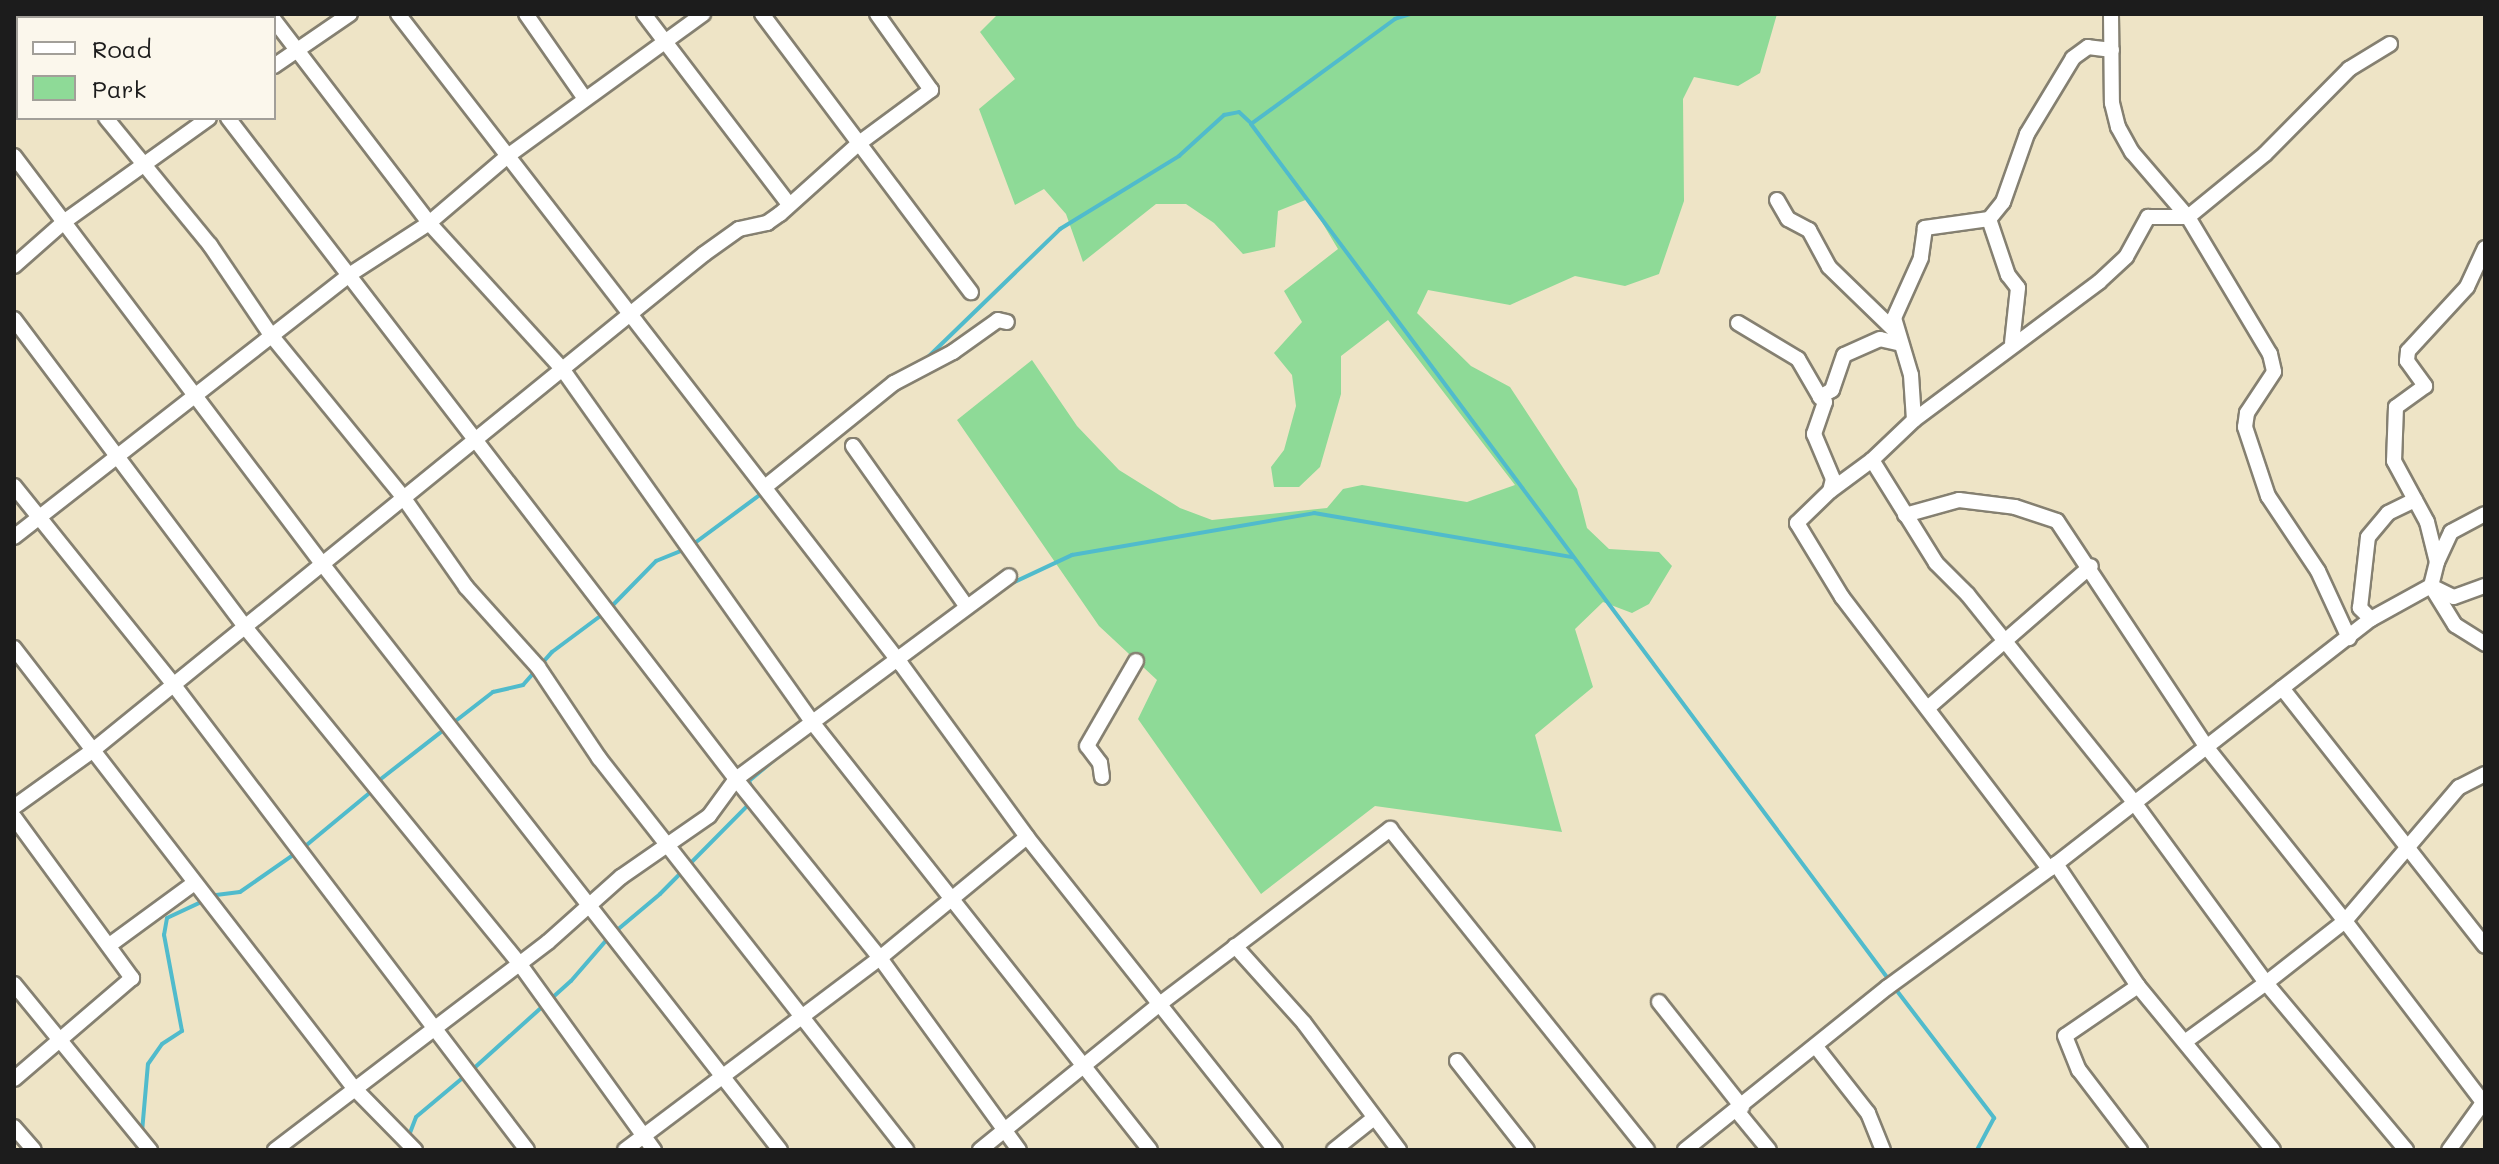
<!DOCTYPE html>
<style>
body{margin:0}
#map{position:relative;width:2499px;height:1164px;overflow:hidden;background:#eee4c6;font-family:Mali,sans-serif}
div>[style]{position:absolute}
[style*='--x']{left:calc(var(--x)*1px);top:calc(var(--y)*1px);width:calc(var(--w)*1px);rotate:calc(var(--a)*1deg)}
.green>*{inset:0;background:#8eda97}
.stream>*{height:4px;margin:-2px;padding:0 2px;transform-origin:2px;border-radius:2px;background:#50bbcc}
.roads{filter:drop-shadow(2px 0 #858071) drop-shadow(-2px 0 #858071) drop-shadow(0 2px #858071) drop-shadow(0 -2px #858071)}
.minor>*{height:14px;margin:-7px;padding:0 7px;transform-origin:7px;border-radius:7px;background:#fff}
span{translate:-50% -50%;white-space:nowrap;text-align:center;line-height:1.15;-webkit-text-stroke:6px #fbf7ec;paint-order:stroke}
.frame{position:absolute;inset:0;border:16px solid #1c1c1c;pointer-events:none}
.legend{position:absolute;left:16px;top:16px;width:260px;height:104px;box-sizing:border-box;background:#fbf7ec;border:2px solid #a29f99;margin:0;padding:10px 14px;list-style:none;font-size:24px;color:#1c1c1c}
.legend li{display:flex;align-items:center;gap:16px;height:40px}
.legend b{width:40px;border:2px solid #a29f99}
</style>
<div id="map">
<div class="green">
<div style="clip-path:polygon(998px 14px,1777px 14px,1760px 73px,1738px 86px,1694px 77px,1683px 99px,1684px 201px,1659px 274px,1625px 286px,1575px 276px,1510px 305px,1428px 290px,1417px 313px,1471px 366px,1510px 387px,1577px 489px,1587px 528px,1609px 549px,1659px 552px,1672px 566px,1649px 604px,1632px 613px,1603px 602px,1575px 629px,1593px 687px,1535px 735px,1562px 832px,1375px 806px,1261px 894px,1138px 719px,1157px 680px,1099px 626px,957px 420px,1032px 360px,1077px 426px,1119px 470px,1180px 508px,1212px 520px,1327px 508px,1343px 489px,1362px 485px,1467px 502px,1515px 485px,1388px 320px,1341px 356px,1341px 394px,1320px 467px,1299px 487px,1274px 487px,1271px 467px,1284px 450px,1296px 406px,1292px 375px,1274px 353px,1302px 322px,1284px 291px,1338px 249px,1308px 199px,1278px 211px,1275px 247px,1243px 254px,1214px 223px,1186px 204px,1156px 204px,1083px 262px,1066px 214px,1044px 189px,1015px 205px,979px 109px,1015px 79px,980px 32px)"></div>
</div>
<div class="stream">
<div style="--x:1410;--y:14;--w:16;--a:162"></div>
<div style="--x:1395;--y:19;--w:178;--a:143.9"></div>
<div style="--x:1251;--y:124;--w:1068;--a:53.3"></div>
<div style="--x:926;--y:359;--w:187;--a:-44.1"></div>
<div style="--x:1060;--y:229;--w:140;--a:-31.5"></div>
<div style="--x:1179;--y:156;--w:61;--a:-42.3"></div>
<div style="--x:1224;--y:115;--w:15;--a:-11"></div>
<div style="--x:1239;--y:112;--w:16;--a:43"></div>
<div style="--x:873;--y:408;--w:31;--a:-38"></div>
<div style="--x:1008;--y:585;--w:71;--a:-25.1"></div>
<div style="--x:1072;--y:555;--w:246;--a:-9.8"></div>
<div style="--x:1314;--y:513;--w:262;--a:9.7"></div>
<div style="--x:610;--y:608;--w:66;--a:-45.6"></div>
<div style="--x:656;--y:561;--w:35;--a:-22"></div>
<div style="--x:688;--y:548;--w:91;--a:-36.5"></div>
<div style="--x:921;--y:650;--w:64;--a:-36.7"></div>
<div style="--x:453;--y:723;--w:51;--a:-37.8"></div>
<div style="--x:493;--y:692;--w:31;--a:-13"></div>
<div style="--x:523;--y:685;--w:44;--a:-48.7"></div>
<div style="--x:552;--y:652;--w:64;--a:-36.7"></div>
<div style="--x:377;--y:782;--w:88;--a:-38"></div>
<div style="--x:753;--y:791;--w:11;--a:-112"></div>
<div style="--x:749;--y:781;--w:48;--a:-40"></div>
<div style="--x:303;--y:848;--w:91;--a:-39.6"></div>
<div style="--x:1894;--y:987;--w:165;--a:52.6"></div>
<div style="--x:1994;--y:1118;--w:36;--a:118"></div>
<div style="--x:472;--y:1070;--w:133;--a:-42"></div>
<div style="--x:571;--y:981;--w:60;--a:-49.1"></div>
<div style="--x:610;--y:936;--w:65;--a:-40"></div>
<div style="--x:660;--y:894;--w:129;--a:-45.3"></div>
<div style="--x:142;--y:1132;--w:68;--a:-85"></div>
<div style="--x:148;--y:1064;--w:24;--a:-55"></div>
<div style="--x:162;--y:1044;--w:24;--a:-33"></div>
<div style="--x:182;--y:1031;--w:98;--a:-100.6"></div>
<div style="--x:164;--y:935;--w:17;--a:-80"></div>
<div style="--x:167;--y:918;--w:54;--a:-25.1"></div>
<div style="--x:216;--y:895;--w:24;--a:-7"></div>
<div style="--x:240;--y:892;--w:68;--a:-34.9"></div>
<div style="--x:408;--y:1138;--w:22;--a:-69"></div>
<div style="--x:416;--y:1117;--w:65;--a:-40"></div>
</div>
<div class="roads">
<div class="minor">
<div style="--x:31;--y:14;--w:5;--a:53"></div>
<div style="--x:149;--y:14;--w:5;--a:53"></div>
<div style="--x:398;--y:14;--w:822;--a:52.27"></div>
<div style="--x:901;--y:664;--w:214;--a:53.9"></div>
<div style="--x:1027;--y:837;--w:399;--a:51.6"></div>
<div style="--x:526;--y:14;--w:103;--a:55.2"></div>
<div style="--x:644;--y:14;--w:236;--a:52.7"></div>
<div style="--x:762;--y:14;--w:348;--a:53.1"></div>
<div style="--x:2111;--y:14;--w:89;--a:89.4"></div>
<div style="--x:2112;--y:103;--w:25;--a:76"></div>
<div style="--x:2118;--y:127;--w:29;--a:61"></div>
<div style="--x:2132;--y:152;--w:86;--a:49.3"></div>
<div style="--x:2188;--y:217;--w:160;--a:59.1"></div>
<div style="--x:2270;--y:354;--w:18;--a:77"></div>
<div style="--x:2274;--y:372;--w:49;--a:123.4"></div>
<div style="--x:2247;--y:413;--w:14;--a:98"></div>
<div style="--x:2245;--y:427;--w:73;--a:71.6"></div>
<div style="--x:2268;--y:496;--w:90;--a:56.3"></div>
<div style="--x:2318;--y:571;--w:74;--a:65.2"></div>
<div style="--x:274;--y:20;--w:255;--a:52.6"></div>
<div style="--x:429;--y:223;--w:199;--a:47.6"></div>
<div style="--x:563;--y:370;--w:431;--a:54.7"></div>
<div style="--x:812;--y:722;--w:545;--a:51.7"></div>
<div style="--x:2112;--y:50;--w:24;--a:-173"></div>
<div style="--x:2088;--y:47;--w:19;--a:144"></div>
<div style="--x:2073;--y:58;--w:89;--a:121.2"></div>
<div style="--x:2027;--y:134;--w:72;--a:109.4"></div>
<div style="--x:2003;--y:202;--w:22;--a:129"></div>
<div style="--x:1989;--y:219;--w:65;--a:172"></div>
<div style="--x:1925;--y:228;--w:30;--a:98"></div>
<div style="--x:1921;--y:258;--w:66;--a:114.2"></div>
<div style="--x:1894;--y:318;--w:59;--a:73.4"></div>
<div style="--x:1911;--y:375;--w:45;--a:86.2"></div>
<div style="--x:1914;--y:420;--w:58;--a:136.4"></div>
<div style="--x:1872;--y:460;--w:121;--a:58.1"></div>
<div style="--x:1936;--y:563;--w:45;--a:45"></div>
<div style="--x:1968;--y:595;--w:264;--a:51.3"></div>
<div style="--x:2133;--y:801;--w:225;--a:53.8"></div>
<div style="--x:2266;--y:983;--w:99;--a:144.1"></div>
<div style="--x:274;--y:66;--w:92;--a:-34.4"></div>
<div style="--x:106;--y:118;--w:164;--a:50.7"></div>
<div style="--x:210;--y:245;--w:109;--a:55.9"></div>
<div style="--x:271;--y:335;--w:209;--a:50.8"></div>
<div style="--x:403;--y:497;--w:110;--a:55"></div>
<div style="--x:466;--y:587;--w:108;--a:48"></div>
<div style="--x:538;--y:667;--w:110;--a:56.2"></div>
<div style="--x:599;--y:758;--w:498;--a:51.9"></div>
<div style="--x:228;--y:118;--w:834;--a:52.46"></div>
<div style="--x:736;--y:779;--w:230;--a:51.2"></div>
<div style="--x:880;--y:958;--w:237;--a:54.1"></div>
<div style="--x:14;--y:156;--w:508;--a:52.93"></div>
<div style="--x:320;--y:561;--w:747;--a:52.01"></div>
<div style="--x:1777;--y:200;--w:22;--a:60"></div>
<div style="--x:1788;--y:219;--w:24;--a:28"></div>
<div style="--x:1809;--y:230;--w:42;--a:61.6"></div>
<div style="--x:1829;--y:267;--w:93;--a:44.1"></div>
<div style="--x:1989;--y:219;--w:59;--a:71.3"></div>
<div style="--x:2008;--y:275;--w:16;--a:52"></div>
<div style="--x:2018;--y:288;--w:55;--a:96.2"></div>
<div style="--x:2485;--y:248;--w:43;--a:114.8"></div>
<div style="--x:2467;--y:287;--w:87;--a:132.7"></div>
<div style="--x:2408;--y:351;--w:10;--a:96"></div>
<div style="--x:2407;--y:361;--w:31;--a:54"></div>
<div style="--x:2425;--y:386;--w:36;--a:144"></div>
<div style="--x:2396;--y:407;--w:54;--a:92.1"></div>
<div style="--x:2394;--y:461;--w:69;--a:61.6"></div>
<div style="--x:2427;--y:522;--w:41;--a:76"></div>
<div style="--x:2437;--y:562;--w:25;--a:104"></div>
<div style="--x:2431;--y:586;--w:46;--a:58.4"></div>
<div style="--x:2455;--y:625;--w:36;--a:32"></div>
<div style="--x:14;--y:266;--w:68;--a:-41.4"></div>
<div style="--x:65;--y:221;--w:177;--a:-35.6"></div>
<div style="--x:14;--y:319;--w:385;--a:53.1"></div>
<div style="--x:245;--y:627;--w:434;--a:50.8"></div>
<div style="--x:519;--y:963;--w:231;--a:54.2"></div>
<div style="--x:1738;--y:323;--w:70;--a:31"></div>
<div style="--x:1798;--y:359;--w:44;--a:59.9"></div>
<div style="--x:1897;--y:343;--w:17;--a:-167"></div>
<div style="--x:1880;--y:339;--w:39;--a:156"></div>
<div style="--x:1844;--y:355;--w:37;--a:109"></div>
<div style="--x:1832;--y:390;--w:14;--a:150"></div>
<div style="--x:1820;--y:397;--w:7;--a:45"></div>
<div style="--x:1825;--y:402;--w:34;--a:109"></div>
<div style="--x:1814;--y:434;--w:49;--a:67.1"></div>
<div style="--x:1833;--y:479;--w:12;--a:104"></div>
<div style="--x:1830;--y:491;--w:46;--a:135.9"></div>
<div style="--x:1797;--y:523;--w:87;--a:58.7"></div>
<div style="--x:1842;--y:597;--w:342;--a:52.7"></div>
<div style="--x:2049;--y:869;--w:9;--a:-36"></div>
<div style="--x:2056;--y:864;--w:147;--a:56.1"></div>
<div style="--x:2138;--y:986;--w:88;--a:145.6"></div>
<div style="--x:2065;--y:1036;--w:37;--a:68"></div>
<div style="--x:2079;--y:1070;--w:101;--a:52.7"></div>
<div style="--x:1914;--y:420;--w:231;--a:-36.7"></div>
<div style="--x:2099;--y:282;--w:37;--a:-43"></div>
<div style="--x:2126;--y:257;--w:46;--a:-61.2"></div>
<div style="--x:2148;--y:217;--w:40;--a:0"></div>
<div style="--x:2188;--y:217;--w:99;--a:-39.3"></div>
<div style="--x:2265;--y:154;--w:120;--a:-45.3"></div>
<div style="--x:2349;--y:69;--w:48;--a:-31.4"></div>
<div style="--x:853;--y:446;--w:197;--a:54.7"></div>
<div style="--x:14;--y:486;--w:254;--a:51.2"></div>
<div style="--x:173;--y:684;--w:585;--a:52.78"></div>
<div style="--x:765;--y:487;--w:166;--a:-38.9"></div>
<div style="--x:894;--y:383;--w:67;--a:-27.7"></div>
<div style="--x:953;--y:352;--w:55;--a:-35.4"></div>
<div style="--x:998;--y:320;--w:9;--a:13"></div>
<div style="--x:1830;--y:491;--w:52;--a:-36.4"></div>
<div style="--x:1905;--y:515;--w:56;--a:-15.5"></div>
<div style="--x:1959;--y:500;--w:56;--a:7.1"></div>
<div style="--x:2015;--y:507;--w:44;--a:18.4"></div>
<div style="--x:2057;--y:521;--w:273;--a:56.5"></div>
<div style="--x:2208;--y:749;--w:220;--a:51.5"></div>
<div style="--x:2345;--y:921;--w:100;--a:141.9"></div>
<div style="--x:2266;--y:983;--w:218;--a:50"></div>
<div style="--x:14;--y:537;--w:425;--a:-38"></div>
<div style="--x:349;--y:275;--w:95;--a:-33"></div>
<div style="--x:429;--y:223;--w:105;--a:-40.4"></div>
<div style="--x:509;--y:155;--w:240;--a:-36"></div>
<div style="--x:2437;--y:562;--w:33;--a:-65"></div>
<div style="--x:2451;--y:532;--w:38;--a:-28"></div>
<div style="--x:2371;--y:619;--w:16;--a:-135"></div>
<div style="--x:2360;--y:608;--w:71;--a:-83.6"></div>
<div style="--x:2368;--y:537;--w:31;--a:-50"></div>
<div style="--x:2388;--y:513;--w:30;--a:-26"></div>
<div style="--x:14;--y:648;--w:556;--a:52.31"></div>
<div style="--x:354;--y:1088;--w:87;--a:45.5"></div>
<div style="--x:2282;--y:688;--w:328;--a:51.8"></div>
<div style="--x:1930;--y:706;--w:213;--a:-41"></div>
<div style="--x:2485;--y:774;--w:29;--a:153"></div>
<div style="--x:2459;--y:787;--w:176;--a:130.4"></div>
<div style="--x:2345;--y:921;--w:231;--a:52.7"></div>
<div style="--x:1102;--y:777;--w:14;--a:-98"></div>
<div style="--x:1100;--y:763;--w:21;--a:-127"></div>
<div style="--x:1087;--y:746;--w:98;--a:-60"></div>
<div style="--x:14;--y:807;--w:96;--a:-35.7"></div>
<div style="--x:92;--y:751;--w:788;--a:-39.08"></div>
<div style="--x:704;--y:254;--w:43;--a:-35.5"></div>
<div style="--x:739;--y:229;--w:29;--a:-12"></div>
<div style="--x:767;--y:223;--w:16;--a:-35"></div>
<div style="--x:780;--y:214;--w:105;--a:-41.9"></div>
<div style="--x:858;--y:144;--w:91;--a:-36.5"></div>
<div style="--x:931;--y:90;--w:93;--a:-125.4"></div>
<div style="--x:14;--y:817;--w:200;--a:53.8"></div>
<div style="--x:132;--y:978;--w:155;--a:139.4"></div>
<div style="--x:2056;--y:864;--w:399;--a:-37.9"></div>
<div style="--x:2371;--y:619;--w:68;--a:-28.8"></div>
<div style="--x:2431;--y:586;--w:25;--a:26"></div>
<div style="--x:2454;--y:597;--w:33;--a:-20"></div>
<div style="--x:111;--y:944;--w:102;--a:-36.2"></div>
<div style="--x:1235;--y:946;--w:103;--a:48.1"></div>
<div style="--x:1304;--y:1023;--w:159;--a:53.2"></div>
<div style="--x:14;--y:984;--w:215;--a:50.7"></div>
<div style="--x:2138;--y:986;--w:212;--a:50.5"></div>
<div style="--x:1659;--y:1002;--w:134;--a:51.7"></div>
<div style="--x:1817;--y:1048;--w:83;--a:51.9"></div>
<div style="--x:1868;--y:1113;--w:40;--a:68"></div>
<div style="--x:1457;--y:1061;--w:113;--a:51.8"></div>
<div style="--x:1737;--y:1111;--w:50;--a:50.6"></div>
<div style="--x:14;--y:1127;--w:30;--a:49"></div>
<div style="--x:275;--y:1150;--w:343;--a:-37.3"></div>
<div style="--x:548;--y:942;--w:98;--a:-41.7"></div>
<div style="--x:621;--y:877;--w:107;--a:-34.7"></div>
<div style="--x:709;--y:816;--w:46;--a:-53.9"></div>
<div style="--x:736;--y:779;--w:340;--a:-36.6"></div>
<div style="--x:625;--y:1150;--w:319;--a:-37"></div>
<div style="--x:880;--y:958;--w:190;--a:-39.5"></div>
<div style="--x:980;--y:1150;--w:233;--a:-39.1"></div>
<div style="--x:1161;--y:1003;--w:288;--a:-37.2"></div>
<div style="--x:1390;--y:829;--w:411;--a:51.3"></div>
<div style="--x:1334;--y:1150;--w:51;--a:-38.7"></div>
<div style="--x:1685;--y:1150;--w:260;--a:-38.8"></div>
<div style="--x:1888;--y:987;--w:200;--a:-36.2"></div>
<div style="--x:2449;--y:1150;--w:62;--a:-54.2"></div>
</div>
</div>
<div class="frame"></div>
<ul class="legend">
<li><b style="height:10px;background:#fff"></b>Road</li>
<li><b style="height:22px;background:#8eda97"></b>Park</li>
</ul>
</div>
